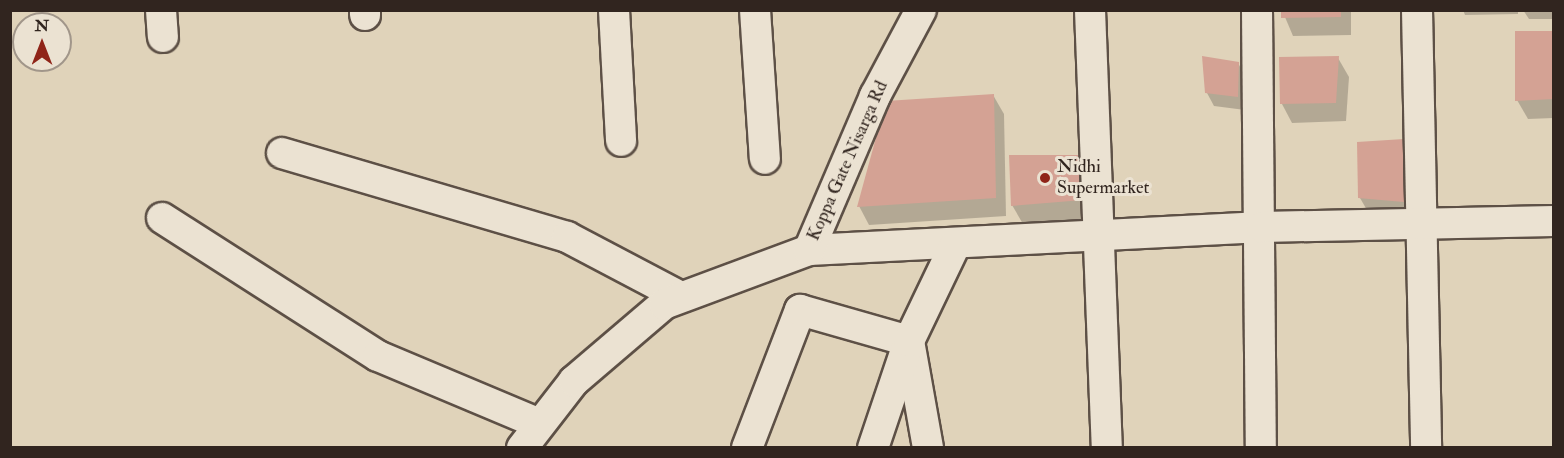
<!DOCTYPE html>
<style>
body{margin:0}
#map{position:relative;width:1564px;height:458px;overflow:hidden;background:#e0d3ba;font-family:"IM FELL Double Pica",serif}
div>[style]{position:absolute}
[style*='--x']{left:calc(var(--x)*1px);top:calc(var(--y)*1px);width:calc(var(--w)*1px);rotate:calc(var(--a)*1deg)}
.shadow>*{inset:0;background:#0003}
.building>*{inset:0;background:#d4a294}
.roads{filter:drop-shadow(2px 0 #5d5046) drop-shadow(-2px 0 #5d5046) drop-shadow(0 2px #5d5046) drop-shadow(0 -2px #5d5046)}
.minor>*{height:30px;margin:-15px;padding:0 15px;transform-origin:15px;border-radius:15px;background:#ebe2d2}
.dots>*{width:16px;height:16px;translate:-50% -50%;box-sizing:border-box;border:3px solid #ebe2d2;border-radius:50%}
span{translate:-50% -50%;white-space:nowrap;text-align:center;line-height:1.15;-webkit-text-stroke:6px #ebe2d2;paint-order:stroke}
.street-label{font-size:18px;color:#31251f}
.poi-label{font-size:18px;color:#31251f}
.left{translate:0 -50%;text-align:left}
.frame{position:absolute;inset:0;border:12px solid #31251f;pointer-events:none}
.north{position:absolute;left:12px;top:12px;width:60px;height:60px;box-sizing:border-box;background:#ebe2d2;border:2px solid #a1968a;border-radius:50%;rotate:0deg;font-size:16px;font-weight:700;line-height:24px;text-align:center;color:#31251f}
.north::after{content:'';display:block;margin:auto;width:21px;height:27px;background:#8f2418;clip-path:polygon(50% 0,100% 100%,50% 72%,0 100%)}
</style>
<div id="map">
<div class="shadow">
<div style="clip-path:polygon(1282px 10px,1351px 10px,1351px 35px,1293px 36px)"></div>
<div style="clip-path:polygon(1463px 10px,1518px 10px,1518px 14px,1465px 15px)"></div>
<div style="clip-path:polygon(1523px 10px,1554px 10px,1554px 19px,1529px 19px)"></div>
<div style="clip-path:polygon(1554px 33px,1554px 118px,1528px 119px,1517px 100px)"></div>
<div style="clip-path:polygon(1281px 58px,1338px 58px,1349px 77px,1346px 121px,1292px 123px,1282px 104px)"></div>
<div style="clip-path:polygon(1238px 63px,1246px 77px,1245px 110px,1214px 106px,1207px 93px)"></div>
<div style="clip-path:polygon(993px 95px,1004px 114px,1006px 216px,869px 225px,859px 206px)"></div>
<div style="clip-path:polygon(1403px 141px,1414px 160px,1414px 220px,1371px 217px,1360px 198px)"></div>
<div style="clip-path:polygon(1077px 156px,1088px 175px,1093px 219px,1023px 224px,1012px 205px)"></div>
</div>
<div class="building">
<div style="clip-path:polygon(1281px 10px,1341px 10px,1341px 17px,1281px 18px)"></div>
<div style="clip-path:polygon(1515px 31px,1554px 31px,1554px 99px,1515px 101px)"></div>
<div style="clip-path:polygon(1202px 56px,1239px 62px,1238px 97px,1205px 93px)"></div>
<div style="clip-path:polygon(1339px 56px,1336px 103px,1280px 104px,1279px 57px)"></div>
<div style="clip-path:polygon(994px 94px,996px 198px,857px 207px,886px 101px)"></div>
<div style="clip-path:polygon(1404px 139px,1404px 202px,1358px 198px,1357px 142px)"></div>
<div style="clip-path:polygon(1009px 155px,1078px 155px,1083px 200px,1011px 206px)"></div>
</div>
<div class="roads">
<div class="minor">
<div style="--x:161;--y:10;--w:27;--a:86"></div>
<div style="--x:365;--y:10;--w:5;--a:90"></div>
<div style="--x:614;--y:10;--w:131;--a:86.9"></div>
<div style="--x:755;--y:10;--w:149;--a:86.2"></div>
<div style="--x:1090;--y:10;--w:438;--a:87.8"></div>
<div style="--x:1257;--y:10;--w:438;--a:89.5"></div>
<div style="--x:1417;--y:10;--w:438;--a:88.8"></div>
<div style="--x:282;--y:153;--w:297;--a:16.4"></div>
<div style="--x:567;--y:237;--w:124;--a:27.8"></div>
<div style="--x:162;--y:218;--w:256;--a:32.6"></div>
<div style="--x:378;--y:356;--w:173;--a:22.8"></div>
<div style="--x:809;--y:250;--w:454;--a:-2.9"></div>
<div style="--x:1262;--y:227;--w:292;--a:-1.2"></div>
<div style="--x:522;--y:448;--w:85;--a:-52.2"></div>
<div style="--x:574;--y:381;--w:118;--a:-40.5"></div>
<div style="--x:664;--y:304;--w:155;--a:-20.4"></div>
<div style="--x:809;--y:250;--w:168;--a:-66.8"></div>
<div style="--x:875;--y:96;--w:98;--a:-61.9"></div>
<div style="--x:747;--y:448;--w:148;--a:-69"></div>
<div style="--x:800;--y:310;--w:113;--a:15.9"></div>
<div style="--x:909;--y:341;--w:109;--a:79.9"></div>
<div style="--x:873;--y:448;--w:113;--a:-71.4"></div>
<div style="--x:909;--y:341;--w:106;--a:-64.4"></div>
</div>
</div>
<div class="dots">
<div style="left:1045px;top:178px;background:#8f2418"></div>
</div>
<div class="street-label">
<span style="left:848px;top:161px;rotate:-66deg">Koppa Gate Nisarga Rd</span>
</div>
<div class="poi-label">
<span class="left" style="left:1057px;top:178px">Nidhi<br>Supermarket</span>
</div>
<div class="frame"></div>
<div class="north">N</div>
</div>
